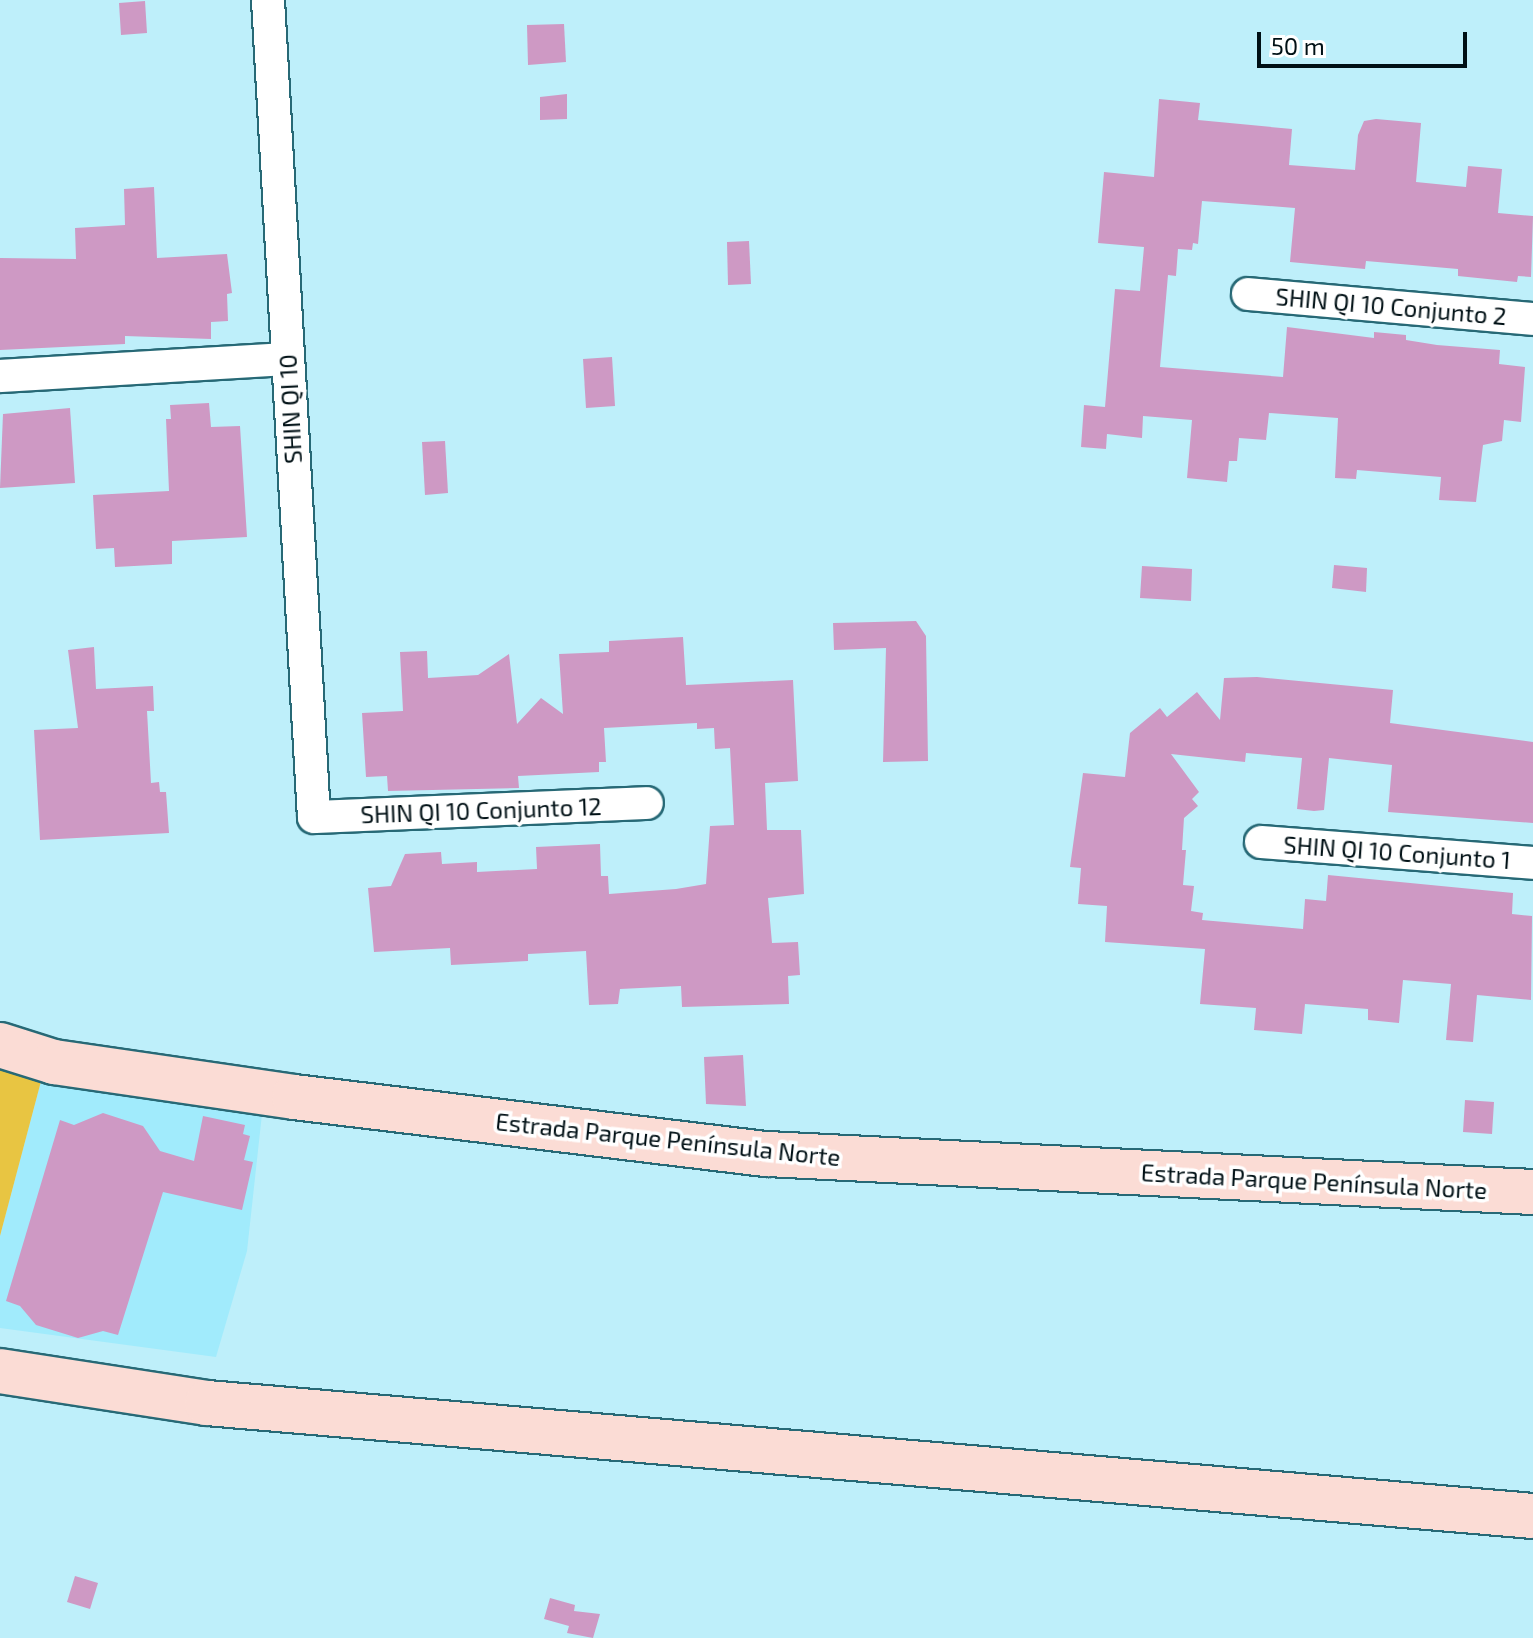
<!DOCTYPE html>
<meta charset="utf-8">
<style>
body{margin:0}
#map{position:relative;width:1533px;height:1638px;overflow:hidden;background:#beeffa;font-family:"Exo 2",sans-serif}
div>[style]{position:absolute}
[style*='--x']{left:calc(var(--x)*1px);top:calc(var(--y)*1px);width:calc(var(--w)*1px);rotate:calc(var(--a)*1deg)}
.built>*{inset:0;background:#a1ebfc}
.green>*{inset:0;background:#e8c542}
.building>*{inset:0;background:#ce99c4}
.roads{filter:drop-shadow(2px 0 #276976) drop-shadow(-2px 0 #276976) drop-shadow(0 2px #276976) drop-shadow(0 -2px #276976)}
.minor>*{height:32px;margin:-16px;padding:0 16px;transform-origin:16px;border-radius:16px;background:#fff}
.secondary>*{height:44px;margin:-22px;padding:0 22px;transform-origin:22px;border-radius:22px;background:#fbdcd5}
span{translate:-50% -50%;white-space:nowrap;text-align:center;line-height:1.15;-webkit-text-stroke:7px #fff;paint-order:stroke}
.street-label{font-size:24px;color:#001015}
.scale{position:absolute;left:1257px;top:32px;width:210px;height:36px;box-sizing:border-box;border:4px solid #001015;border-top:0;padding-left:10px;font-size:24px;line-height:28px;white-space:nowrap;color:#001015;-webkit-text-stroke:6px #fff;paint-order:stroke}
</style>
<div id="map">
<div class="built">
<div style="clip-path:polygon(44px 1070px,262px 1114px,247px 1251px,216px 1357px,0 1328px,0 1236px)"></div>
</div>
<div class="green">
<div style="clip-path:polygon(0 1061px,44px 1070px,0 1236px)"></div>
</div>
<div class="building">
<div style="clip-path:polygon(145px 1px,147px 33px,121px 35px,119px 3px)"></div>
<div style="clip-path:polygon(564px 24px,566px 62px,528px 65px,527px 25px)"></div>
<div style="clip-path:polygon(567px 94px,567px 119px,540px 120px,540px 97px)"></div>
<div style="clip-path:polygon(1159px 99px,1200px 103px,1198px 120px,1292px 129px,1289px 165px,1355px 170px,1358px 135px,1364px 121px,1376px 119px,1421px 123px,1416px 182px,1466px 187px,1468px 166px,1502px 169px,1498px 213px,1533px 216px,1531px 277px,1518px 276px,1517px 282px,1458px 276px,1458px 269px,1366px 261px,1365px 269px,1290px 262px,1295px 208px,1202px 201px,1198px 244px,1193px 243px,1192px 250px,1178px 249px,1176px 276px,1168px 275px,1160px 367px,1283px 377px,1287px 327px,1374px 338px,1374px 332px,1406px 335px,1406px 340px,1437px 345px,1500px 350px,1499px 364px,1525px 367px,1521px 422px,1504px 420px,1502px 441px,1483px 445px,1476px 502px,1439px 500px,1441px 477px,1357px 470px,1356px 479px,1335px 478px,1338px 418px,1269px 413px,1266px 440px,1239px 438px,1237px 461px,1229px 461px,1227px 482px,1187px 478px,1192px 420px,1143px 416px,1142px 438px,1107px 434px,1106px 449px,1081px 447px,1084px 405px,1105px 407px,1115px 289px,1140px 291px,1144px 247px,1098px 243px,1104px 172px,1154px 177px)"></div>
<div style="clip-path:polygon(154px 187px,157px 258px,227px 254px,232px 293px,227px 294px,228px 321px,211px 322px,211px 339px,125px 336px,125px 344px,0 350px,0 258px,76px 259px,75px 228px,125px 225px,124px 189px)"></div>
<div style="clip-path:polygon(749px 241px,751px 284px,728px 285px,727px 242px)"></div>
<div style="clip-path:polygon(612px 357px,615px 406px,586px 408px,583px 359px)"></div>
<div style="clip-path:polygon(209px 403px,211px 427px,240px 426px,247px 537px,172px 541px,172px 564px,115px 567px,114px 548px,96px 549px,93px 495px,169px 491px,166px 419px,171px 419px,170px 405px)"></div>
<div style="clip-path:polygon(70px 408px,75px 483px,0 488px,3px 414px)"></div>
<div style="clip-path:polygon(445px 441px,448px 493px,425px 495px,422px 442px)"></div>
<div style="clip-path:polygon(1334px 565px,1367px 568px,1366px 592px,1332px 588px)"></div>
<div style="clip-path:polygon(1142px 566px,1192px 569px,1191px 601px,1140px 598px)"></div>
<div style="clip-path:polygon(916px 621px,926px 636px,928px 761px,883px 762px,886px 648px,834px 650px,833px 623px)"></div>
<div style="clip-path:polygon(683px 637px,686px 685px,793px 680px,798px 781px,765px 783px,767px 830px,801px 830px,804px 894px,768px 898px,772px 943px,798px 942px,800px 975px,788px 976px,789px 1004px,682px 1007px,681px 986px,620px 989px,618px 1004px,589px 1005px,586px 951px,528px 954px,528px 961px,451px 965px,450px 948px,374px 952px,368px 888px,391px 886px,405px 854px,441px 852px,442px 864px,477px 862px,477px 872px,537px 869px,536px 847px,600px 844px,601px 876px,608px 876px,609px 894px,676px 889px,706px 884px,710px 826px,734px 825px,730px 748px,715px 749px,714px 728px,697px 729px,697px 723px,604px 728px,606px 762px,599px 762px,599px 772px,518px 776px,519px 788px,388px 791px,387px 776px,366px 777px,362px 713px,403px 711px,400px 652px,427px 651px,428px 678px,478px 675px,509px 654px,517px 724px,541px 698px,563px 714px,559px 654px,609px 652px,609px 641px)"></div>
<div style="clip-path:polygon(94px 647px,96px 689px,153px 686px,154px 711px,147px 711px,151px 783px,159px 782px,160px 792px,166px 792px,169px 833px,40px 840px,34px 730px,78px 728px,68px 650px)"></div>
<div style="clip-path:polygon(1257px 677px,1393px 690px,1390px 723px,1533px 742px,1533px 823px,1388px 812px,1392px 765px,1329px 758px,1324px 810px,1314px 811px,1297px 809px,1302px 758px,1246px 753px,1245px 762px,1171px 754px,1199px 792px,1192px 799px,1198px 806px,1184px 818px,1182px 850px,1186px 850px,1183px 885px,1194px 886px,1191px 911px,1203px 913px,1202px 920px,1303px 929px,1305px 899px,1326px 901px,1328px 875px,1513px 893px,1512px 914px,1532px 916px,1531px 1000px,1477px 995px,1473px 1042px,1446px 1040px,1451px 984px,1403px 980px,1399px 1023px,1368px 1020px,1368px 1009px,1305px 1004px,1302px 1034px,1254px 1030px,1256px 1008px,1200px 1004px,1205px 949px,1105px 942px,1107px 906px,1078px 904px,1081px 868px,1070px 867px,1083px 773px,1125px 777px,1130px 733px,1160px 708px,1167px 717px,1197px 692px,1220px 720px,1224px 678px)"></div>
<div style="clip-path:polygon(743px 1055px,746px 1106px,706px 1104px,704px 1057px)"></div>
<div style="clip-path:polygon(1465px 1100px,1494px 1102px,1492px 1134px,1463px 1132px)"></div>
<div style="clip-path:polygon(103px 1113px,143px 1126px,160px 1151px,194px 1161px,203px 1116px,245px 1125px,243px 1134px,250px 1136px,244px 1160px,253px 1162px,242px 1210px,163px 1192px,118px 1335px,103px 1331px,78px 1338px,36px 1325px,20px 1306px,6px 1301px,60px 1120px,74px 1125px)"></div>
<div style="clip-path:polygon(75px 1576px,98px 1583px,90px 1609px,67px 1602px)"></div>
<div style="clip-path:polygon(550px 1598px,575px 1605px,574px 1611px,600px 1614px,593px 1638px,567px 1633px,569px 1626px,544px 1619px)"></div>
</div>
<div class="roads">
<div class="minor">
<div style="--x:268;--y:0;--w:818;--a:86.78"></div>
<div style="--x:314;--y:817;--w:333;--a:-2.4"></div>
<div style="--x:1248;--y:294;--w:286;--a:5"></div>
<div style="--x:0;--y:376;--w:288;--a:-3.4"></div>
<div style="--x:1261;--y:842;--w:273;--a:4.4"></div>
</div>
<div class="secondary">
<div style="--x:0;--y:1045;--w:57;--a:17.5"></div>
<div style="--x:54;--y:1062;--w:243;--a:8.3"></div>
<div style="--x:294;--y:1097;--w:476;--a:6.9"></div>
<div style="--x:767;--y:1154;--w:767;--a:2.84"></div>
<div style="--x:0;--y:1371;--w:209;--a:8.8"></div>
<div style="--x:207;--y:1403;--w:1331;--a:4.87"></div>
</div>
</div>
<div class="street-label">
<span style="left:1391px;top:306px;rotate:5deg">SHIN QI 10 Conjunto 2</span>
<span style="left:290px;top:409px;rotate:-93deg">SHIN QI 10</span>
<span style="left:481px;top:810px;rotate:-2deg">SHIN QI 10 Conjunto 12</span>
<span style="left:1397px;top:852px;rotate:4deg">SHIN QI 10 Conjunto 1</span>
<span style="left:668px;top:1139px;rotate:6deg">Estrada Parque Península Norte</span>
<span style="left:1314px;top:1181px;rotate:3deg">Estrada Parque Península Norte</span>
</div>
<div class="scale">50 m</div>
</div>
